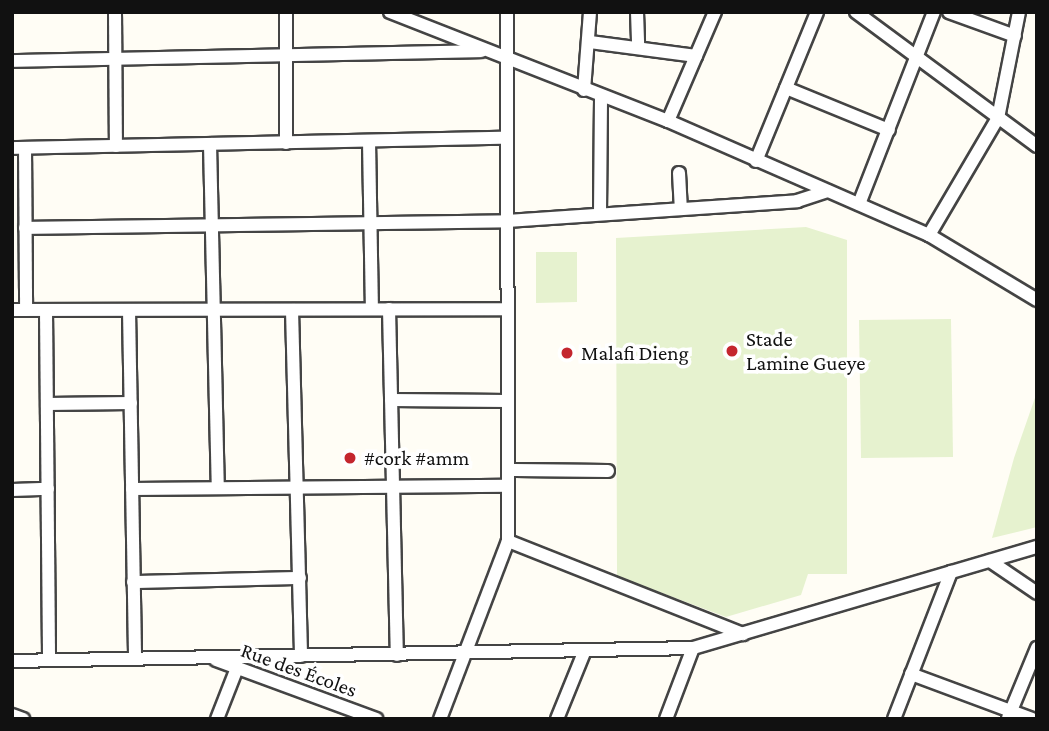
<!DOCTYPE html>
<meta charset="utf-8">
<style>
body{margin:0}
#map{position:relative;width:1049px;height:731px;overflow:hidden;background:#fffdf5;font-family:"Crimson Pro",serif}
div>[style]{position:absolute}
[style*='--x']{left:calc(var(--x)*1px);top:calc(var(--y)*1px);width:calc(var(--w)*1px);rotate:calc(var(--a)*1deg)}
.pitch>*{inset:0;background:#e6f2cf}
.roads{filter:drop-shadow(2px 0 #444) drop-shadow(-2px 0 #444) drop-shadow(0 2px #444) drop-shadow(0 -2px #444)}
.minor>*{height:12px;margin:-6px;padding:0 6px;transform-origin:6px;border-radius:6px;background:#fff}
.dots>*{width:19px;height:19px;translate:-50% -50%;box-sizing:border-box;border:4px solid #fff;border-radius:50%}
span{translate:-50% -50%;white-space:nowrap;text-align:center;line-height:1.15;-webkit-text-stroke:7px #fff;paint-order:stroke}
.poi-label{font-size:21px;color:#111}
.left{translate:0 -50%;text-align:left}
.street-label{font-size:21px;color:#111}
.frame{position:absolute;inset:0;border:14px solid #111;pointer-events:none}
</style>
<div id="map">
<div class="pitch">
<div style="clip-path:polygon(806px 227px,847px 240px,847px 574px,808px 574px,801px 595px,726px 617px,617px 576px,616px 238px)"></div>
<div style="clip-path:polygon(536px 252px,577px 252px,577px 302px,536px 303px)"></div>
<div style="clip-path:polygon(951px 319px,953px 457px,861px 458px,859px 320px)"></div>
<div style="clip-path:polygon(1037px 392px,1037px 527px,992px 538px,1014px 458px)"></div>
</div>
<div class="roads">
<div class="minor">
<div style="--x:115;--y:12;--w:134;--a:89.6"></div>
<div style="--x:286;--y:12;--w:131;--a:90"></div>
<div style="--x:390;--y:12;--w:299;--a:21.4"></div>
<div style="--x:668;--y:121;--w:285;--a:23.6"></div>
<div style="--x:929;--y:235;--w:126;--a:31"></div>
<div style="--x:637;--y:12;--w:32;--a:88"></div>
<div style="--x:856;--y:12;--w:225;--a:36.5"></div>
<div style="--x:949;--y:12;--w:70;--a:20"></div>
<div style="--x:590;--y:42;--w:107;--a:7.5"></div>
<div style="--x:12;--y:61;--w:469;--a:-1.2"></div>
<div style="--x:786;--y:88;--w:111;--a:22.2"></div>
<div style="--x:584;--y:90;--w:78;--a:-85.6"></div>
<div style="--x:668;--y:121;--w:119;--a:-66.7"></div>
<div style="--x:369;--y:141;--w:168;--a:89"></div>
<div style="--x:210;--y:144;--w:344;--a:88.7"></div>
<div style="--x:12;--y:148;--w:495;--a:-1.2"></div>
<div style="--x:25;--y:148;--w:162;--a:89.6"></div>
<div style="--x:756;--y:161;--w:161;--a:-67.7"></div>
<div style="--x:679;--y:173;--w:36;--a:87"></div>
<div style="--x:859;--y:204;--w:206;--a:-68.7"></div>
<div style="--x:600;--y:214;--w:117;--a:-89.5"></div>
<div style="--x:25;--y:228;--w:482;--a:-0.8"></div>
<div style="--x:507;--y:221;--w:291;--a:-3.9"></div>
<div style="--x:797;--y:201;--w:32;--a:-18"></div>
<div style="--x:929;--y:235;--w:136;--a:-59.5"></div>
<div style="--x:998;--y:118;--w:108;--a:-78.8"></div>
<div style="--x:389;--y:309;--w:346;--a:88.7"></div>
<div style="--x:12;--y:310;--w:495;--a:-0.1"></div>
<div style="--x:46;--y:310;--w:350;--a:89.5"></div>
<div style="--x:129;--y:310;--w:349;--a:89"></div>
<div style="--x:292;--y:310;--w:346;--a:88.5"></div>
<div style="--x:391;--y:400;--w:116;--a:0.5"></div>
<div style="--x:47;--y:404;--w:84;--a:-0.7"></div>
<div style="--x:508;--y:470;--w:100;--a:0.6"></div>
<div style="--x:132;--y:489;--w:376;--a:-0.5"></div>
<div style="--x:12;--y:490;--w:36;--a:-2"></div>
<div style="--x:508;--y:541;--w:253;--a:21.6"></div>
<div style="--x:990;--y:561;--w:57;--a:34.2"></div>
<div style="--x:133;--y:582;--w:167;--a:-1.4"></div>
<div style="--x:216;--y:660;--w:171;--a:20.2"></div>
<div style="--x:12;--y:661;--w:681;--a:-1.09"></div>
<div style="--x:693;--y:648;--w:359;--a:-16.4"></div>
<div style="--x:911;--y:674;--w:129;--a:20.4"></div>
<div style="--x:12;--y:715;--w:12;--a:20"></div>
<div style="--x:1008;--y:718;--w:76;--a:-67.5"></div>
<div style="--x:217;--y:719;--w:55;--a:-68.6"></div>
<div style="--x:440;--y:719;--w:191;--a:-69.1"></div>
<div style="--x:508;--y:541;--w:529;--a:-90.11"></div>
<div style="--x:557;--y:719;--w:74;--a:-67.9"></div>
<div style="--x:666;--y:719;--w:76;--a:-69.2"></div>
<div style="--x:894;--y:719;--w:158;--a:-68.8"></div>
</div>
</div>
<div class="dots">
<div style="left:732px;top:351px;background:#c4262e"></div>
<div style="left:567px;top:353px;background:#c4262e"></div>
<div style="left:350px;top:458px;background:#c4262e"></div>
</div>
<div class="poi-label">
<span class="left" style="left:746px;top:351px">Stade<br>Lamine Gueye</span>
<span class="left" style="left:581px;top:353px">Malafi Dieng</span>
<span class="left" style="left:364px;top:458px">#cork #amm</span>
</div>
<div class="street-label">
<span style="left:299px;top:670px;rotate:20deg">Rue des Écoles</span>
</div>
<div class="frame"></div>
</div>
